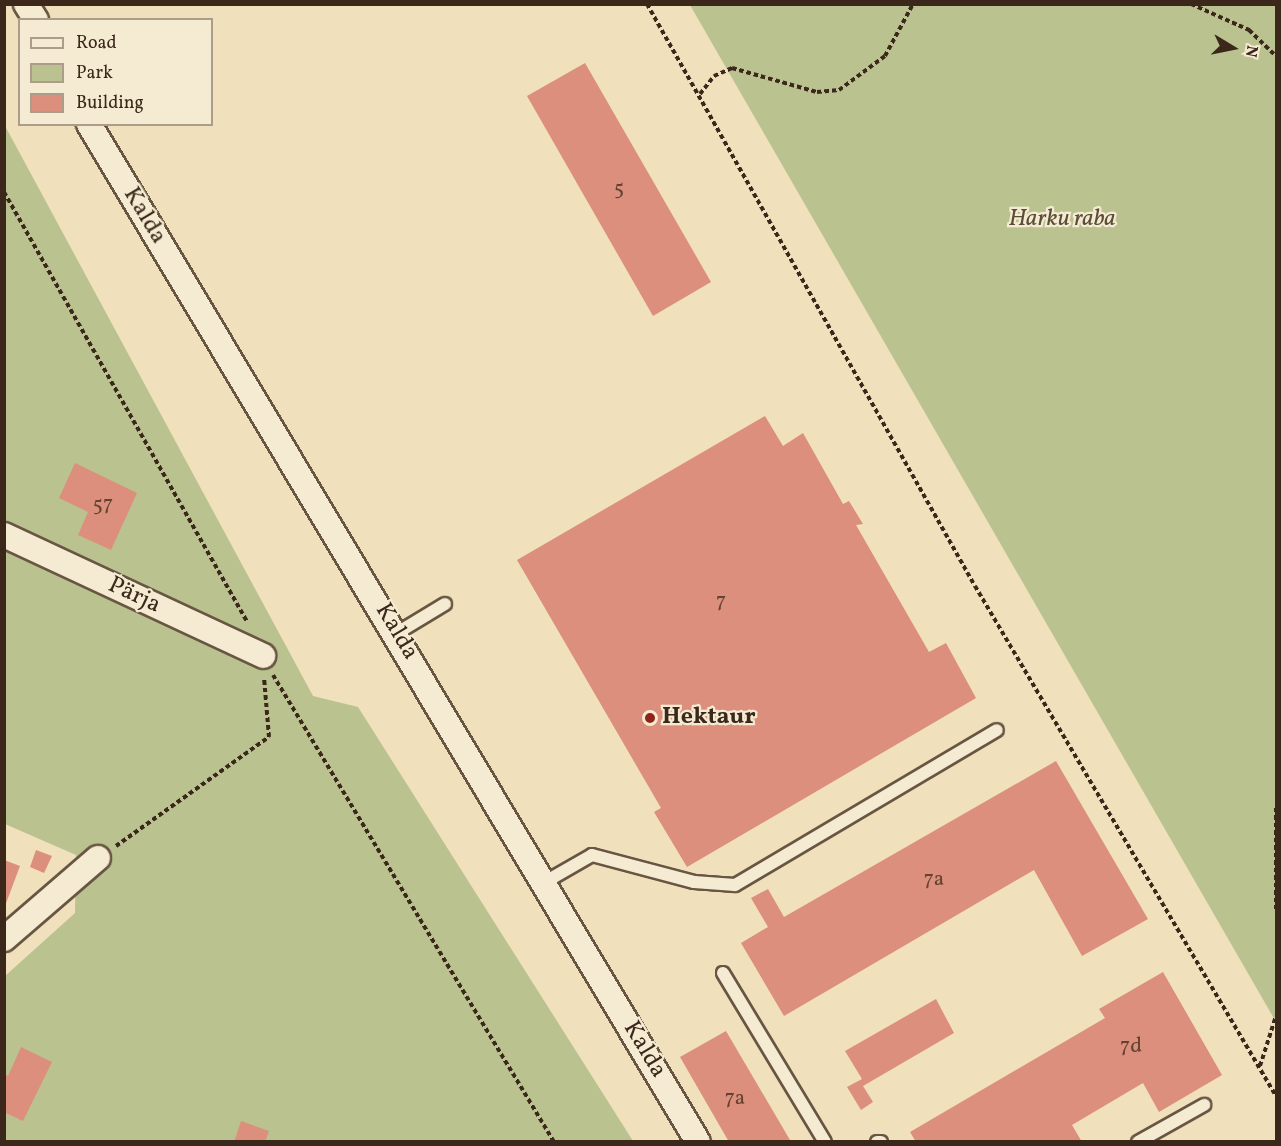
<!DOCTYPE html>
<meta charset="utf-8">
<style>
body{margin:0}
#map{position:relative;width:1281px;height:1146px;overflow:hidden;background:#f0e0bb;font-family:Vollkorn,serif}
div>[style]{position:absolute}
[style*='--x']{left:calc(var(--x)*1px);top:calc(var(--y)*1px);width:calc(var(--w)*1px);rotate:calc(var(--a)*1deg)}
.green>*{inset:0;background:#bac290}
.building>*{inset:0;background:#dc8f7c}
.path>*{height:4px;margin-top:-2px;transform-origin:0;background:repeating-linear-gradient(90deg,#3b281a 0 4.5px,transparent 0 7.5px)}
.roads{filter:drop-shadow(2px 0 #685642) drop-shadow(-2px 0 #685642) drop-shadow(0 2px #685642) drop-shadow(0 -2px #685642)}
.lane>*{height:12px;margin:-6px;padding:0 6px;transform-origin:6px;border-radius:6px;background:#f5ebd3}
.street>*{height:24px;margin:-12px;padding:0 12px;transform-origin:12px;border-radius:12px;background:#f5ebd3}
.dots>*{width:16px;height:16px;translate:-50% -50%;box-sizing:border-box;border:3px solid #f5ebd3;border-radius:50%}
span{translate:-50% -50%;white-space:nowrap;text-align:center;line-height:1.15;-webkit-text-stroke:4.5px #f5ebd3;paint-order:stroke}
.number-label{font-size:21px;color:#634232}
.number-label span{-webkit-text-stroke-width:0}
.street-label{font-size:24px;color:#3b281a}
.park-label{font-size:24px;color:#5b4e38;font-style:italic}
.poi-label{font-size:24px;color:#3b281a;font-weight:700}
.left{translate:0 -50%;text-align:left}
.frame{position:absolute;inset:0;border:6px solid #3b281a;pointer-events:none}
.legend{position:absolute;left:18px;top:18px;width:195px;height:108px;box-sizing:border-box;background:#f5ebd3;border:2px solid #ab9d89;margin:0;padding:8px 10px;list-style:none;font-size:18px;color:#3b281a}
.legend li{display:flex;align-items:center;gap:12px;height:30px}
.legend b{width:30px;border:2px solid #ab9d89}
.north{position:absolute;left:1203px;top:18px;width:60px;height:60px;-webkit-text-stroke:4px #f5ebd3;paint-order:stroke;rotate:100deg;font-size:16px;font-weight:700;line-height:24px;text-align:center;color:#3b281a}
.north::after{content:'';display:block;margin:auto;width:21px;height:27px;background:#3b281a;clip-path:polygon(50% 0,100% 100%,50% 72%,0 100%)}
</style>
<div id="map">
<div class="green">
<i style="clip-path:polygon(690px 5px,1276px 5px,1276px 1022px)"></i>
<i style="clip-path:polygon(4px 124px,313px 696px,358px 707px,633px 1141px,5px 1141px,5px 976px,75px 913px,76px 855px,5px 824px)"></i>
</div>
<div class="building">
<i style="clip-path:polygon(585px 63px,711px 282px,653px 316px,527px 96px)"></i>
<i style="clip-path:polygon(765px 416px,783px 446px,803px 433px,843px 504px,849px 501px,863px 524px,856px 525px,929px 652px,946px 643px,976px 698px,687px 867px,654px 812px,661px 808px,517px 560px)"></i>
<i style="clip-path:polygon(75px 463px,137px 493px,111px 550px,78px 535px,88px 512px,59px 498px)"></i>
<i style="clip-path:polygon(1056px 761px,1148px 919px,1082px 956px,1034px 870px,784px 1016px,741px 943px,768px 927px,751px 898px,768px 889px,784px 917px)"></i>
<i style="clip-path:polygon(36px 850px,52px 856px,44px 873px,30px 867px)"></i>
<i style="clip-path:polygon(4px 860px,20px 866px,5px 906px,4px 906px)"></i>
<i style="clip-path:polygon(1163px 972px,1222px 1075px,1159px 1112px,1143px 1083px,1072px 1125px,1082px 1142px,916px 1142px,910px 1132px,1105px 1018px,1099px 1009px)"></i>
<i style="clip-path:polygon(936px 999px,954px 1033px,863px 1086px,873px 1102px,861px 1110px,847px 1087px,862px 1079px,845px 1051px)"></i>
<i style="clip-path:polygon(726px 1031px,790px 1140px,788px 1142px,729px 1142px,680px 1057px)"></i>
<i style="clip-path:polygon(21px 1047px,52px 1062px,23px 1121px,4px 1112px,4px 1073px,8px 1076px)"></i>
<i style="clip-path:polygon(241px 1121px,269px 1131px,265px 1142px,234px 1142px)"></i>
</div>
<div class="path">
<i style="--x:647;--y:4;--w:668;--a:60.6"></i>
<i style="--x:975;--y:586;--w:592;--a:59.45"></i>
<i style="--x:1191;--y:4;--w:64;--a:24.1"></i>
<i style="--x:1249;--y:30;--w:37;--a:44"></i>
<i style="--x:700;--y:94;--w:23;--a:-52"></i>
<i style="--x:714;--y:76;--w:20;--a:-24"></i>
<i style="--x:732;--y:68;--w:88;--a:15.8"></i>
<i style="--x:817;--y:92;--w:22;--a:-5"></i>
<i style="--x:839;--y:90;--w:57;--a:-36.5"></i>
<i style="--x:885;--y:56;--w:59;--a:-61.7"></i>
<i style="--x:4;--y:192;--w:494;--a:60.5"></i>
<i style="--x:273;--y:675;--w:545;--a:58.96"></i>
<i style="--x:1276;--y:808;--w:101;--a:90"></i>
<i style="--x:116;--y:846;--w:188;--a:-35.5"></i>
<i style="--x:269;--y:737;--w:60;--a:-94.8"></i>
<i style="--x:1260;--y:1066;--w:52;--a:-72.3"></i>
</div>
<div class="roads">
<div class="lane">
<i style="--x:397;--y:633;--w:56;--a:-31.1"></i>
<i style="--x:545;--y:882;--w:54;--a:-29.9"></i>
<i style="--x:592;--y:855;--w:106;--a:14.8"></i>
<i style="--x:694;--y:882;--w:41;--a:4.2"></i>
<i style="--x:735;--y:885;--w:304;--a:-30.6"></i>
<i style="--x:723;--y:973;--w:197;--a:58.9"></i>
<i style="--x:877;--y:1142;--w:4;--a:0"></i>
<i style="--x:1138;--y:1142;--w:76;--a:-29.3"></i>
</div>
<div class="street">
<i style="--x:26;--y:4;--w:19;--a:58"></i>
<i style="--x:89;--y:124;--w:1186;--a:59.11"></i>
<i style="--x:4;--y:535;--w:286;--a:25"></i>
<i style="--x:4;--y:939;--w:124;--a:-40.8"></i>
</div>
</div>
<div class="dots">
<i style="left:650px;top:718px;background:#8f2418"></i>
</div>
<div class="number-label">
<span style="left:619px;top:189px">5</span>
<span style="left:103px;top:505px">57</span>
<span style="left:721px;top:602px">7</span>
<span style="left:934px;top:880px">7a</span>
<span style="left:1131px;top:1047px">7d</span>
<span style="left:735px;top:1099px">7a</span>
</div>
<div class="street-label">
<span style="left:144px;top:216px;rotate:59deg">Kalda</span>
<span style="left:134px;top:596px;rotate:25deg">Pärja</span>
<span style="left:396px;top:632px;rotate:59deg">Kalda</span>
<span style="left:644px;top:1050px;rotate:59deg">Kalda</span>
</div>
<div class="park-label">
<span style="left:1062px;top:220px">Harku raba</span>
</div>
<div class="poi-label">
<span class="left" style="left:662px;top:718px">Hektaur</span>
</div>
<div class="frame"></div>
<ul class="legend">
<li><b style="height:8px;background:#f5ebd3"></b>Road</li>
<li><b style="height:16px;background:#bac290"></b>Park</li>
<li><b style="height:16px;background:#dc8f7c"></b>Building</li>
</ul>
<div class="north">N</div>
</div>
